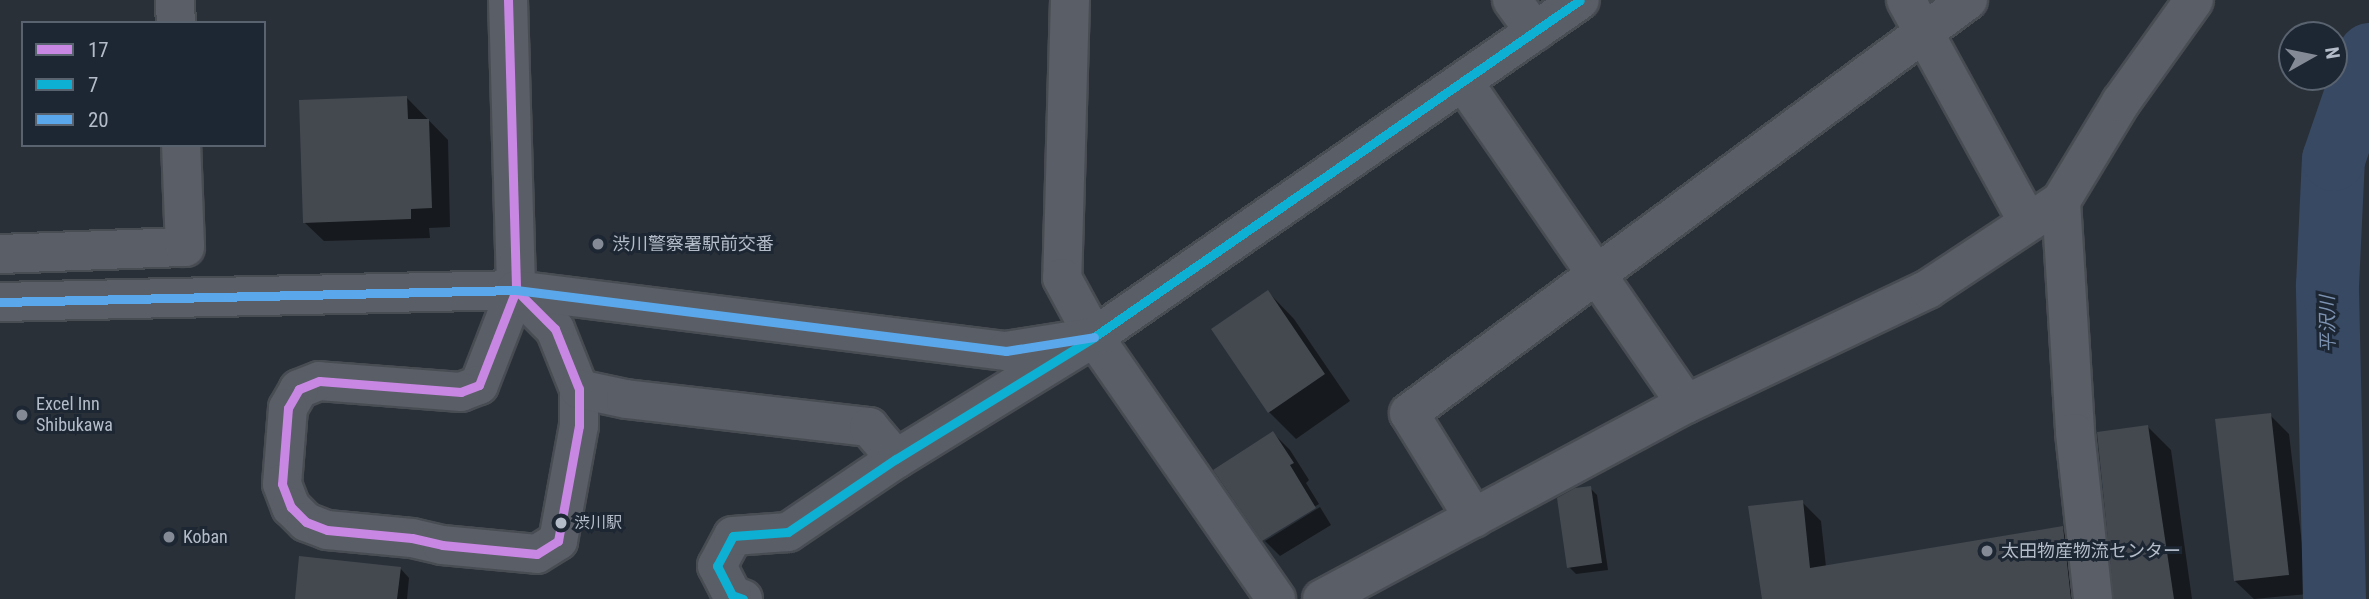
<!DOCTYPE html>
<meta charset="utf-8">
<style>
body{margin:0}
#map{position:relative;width:2369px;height:599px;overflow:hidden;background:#2a3038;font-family:"Roboto Condensed","Noto Sans JP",sans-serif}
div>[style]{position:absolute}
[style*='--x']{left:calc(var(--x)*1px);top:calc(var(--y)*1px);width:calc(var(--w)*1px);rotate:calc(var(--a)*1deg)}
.shadow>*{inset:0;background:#0007}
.river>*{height:63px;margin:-31.5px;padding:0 31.5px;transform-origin:31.5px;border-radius:31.5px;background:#384963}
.building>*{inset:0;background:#444950}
.roads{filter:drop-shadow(2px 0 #484c53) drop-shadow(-2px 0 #484c53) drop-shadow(0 2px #484c53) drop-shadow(0 -2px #484c53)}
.minor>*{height:38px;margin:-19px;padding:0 19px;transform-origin:19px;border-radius:19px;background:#5a5e66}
.bus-1>*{height:9px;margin:-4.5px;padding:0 4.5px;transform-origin:4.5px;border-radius:4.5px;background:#c787e3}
.bus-2>*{height:9px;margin:-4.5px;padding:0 4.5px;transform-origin:4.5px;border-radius:4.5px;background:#0dafd3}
.bus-3>*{height:9px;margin:-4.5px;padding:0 4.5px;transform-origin:4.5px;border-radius:4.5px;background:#5aa8eb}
.dots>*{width:19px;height:19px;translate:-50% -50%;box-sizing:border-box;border:4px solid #1d2633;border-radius:50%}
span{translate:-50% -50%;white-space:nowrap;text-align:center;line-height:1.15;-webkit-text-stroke:6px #1d2633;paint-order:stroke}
.bus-label{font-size:16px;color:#b4bcc9}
.left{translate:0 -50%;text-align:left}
.poi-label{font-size:18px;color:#b4bcc9}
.water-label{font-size:19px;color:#7c92b1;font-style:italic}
.legend{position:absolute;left:21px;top:21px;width:245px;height:126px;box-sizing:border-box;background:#1d2633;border:2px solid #59626f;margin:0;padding:9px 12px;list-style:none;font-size:21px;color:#b4bcc9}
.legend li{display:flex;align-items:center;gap:14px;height:35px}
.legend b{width:35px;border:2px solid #59626f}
.north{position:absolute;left:2278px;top:21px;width:70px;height:70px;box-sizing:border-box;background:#1d2633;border:2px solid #59626f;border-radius:50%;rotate:81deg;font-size:19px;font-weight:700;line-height:28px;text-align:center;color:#b4bcc9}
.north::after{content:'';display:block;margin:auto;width:24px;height:32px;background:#848b96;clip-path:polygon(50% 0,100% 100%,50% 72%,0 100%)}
</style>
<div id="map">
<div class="shadow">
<i style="clip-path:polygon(407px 98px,448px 140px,450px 227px,429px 228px,430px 238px,324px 241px,304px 222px)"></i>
<i style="clip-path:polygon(1268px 292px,1294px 319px,1350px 401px,1296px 439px,1269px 412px,1214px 329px)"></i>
<i style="clip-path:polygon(2270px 415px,2289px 434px,2308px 594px,2254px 599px,2235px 581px)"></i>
<i style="clip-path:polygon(2148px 427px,2171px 450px,2192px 599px,2116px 599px)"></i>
<i style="clip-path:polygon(1273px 433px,1290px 450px,1309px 480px,1306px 483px,1319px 504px,1264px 537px,1264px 540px,1216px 471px)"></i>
<i style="clip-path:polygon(1590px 488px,1597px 495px,1608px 570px,1576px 574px,1569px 567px)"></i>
<i style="clip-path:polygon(1802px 502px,1821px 521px,1826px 567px,2062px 528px,2081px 547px,2087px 599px,1765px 599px)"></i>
<i style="clip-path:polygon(1320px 507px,1331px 525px,1280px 556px,1265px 541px)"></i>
<i style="clip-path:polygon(400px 568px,409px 578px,407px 599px,297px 599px)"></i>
</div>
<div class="river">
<i style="--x:2334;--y:599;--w:314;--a:-91.3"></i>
<i style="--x:2327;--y:285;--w:126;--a:-87.3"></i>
<i style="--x:2333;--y:159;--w:111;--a:-71.1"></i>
</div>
<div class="building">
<i style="clip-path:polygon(407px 96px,408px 119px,429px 119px,432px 208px,411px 209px,411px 219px,303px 223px,299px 100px)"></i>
<i style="clip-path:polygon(1268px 290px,1325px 374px,1268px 413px,1211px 329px)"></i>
<i style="clip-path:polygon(2271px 413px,2289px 575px,2234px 581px,2215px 419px)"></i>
<i style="clip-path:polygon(2148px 425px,2174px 599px,2114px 599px,2097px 432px)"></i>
<i style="clip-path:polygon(1273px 431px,1294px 463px,1290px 465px,1316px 508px,1262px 541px,1213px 470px)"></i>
<i style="clip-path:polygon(1591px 486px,1602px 563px,1567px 568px,1557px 498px,1575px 488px)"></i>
<i style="clip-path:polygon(1803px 500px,1810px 568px,2063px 526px,2071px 599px,1762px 599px,1748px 506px)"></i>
<i style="clip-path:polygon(299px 556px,401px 567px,397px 599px,295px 599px)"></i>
</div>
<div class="roads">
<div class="minor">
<i style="--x:175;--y:0;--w:23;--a:88"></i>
<i style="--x:508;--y:0;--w:290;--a:88.4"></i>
<i style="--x:516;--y:290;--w:102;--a:111.3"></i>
<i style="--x:479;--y:385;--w:19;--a:159"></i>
<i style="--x:461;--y:392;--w:142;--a:-175.6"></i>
<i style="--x:319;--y:381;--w:22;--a:158"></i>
<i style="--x:299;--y:389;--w:22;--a:120"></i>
<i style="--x:288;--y:408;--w:76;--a:94.5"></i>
<i style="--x:282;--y:484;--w:25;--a:69"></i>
<i style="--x:291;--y:507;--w:21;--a:45"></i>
<i style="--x:306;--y:522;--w:22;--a:21"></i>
<i style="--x:327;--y:530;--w:85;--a:5.4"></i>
<i style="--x:412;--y:538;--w:31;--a:13"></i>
<i style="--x:442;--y:545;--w:95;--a:5.4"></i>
<i style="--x:537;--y:554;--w:25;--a:-32"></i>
<i style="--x:558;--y:541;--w:117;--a:-79.7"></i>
<i style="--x:579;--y:426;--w:37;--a:-90"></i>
<i style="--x:579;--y:389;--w:65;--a:-111.8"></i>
<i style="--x:555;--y:329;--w:55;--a:-135"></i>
<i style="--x:1070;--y:0;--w:278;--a:91.6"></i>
<i style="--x:1062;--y:278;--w:67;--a:61.5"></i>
<i style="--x:1094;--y:337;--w:319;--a:55.2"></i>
<i style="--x:1512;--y:0;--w:39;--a:54"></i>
<i style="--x:1906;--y:0;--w:253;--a:61.2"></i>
<i style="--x:1464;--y:83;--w:390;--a:55.3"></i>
<i style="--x:2061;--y:201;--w:232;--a:86.5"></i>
<i style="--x:2075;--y:433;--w:167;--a:83.8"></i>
<i style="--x:0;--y:254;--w:185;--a:-2.2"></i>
<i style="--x:185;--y:247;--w:102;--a:-92.2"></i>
<i style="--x:0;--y:302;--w:516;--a:-1.33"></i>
<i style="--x:516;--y:290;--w:494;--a:7.1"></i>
<i style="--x:1006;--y:351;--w:89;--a:-9"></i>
<i style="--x:579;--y:389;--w:48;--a:12"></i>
<i style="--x:626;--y:399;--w:245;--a:6.6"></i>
<i style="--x:869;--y:427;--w:42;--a:49.8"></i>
<i style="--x:1474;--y:518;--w:123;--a:-121.8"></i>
<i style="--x:1409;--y:413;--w:695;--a:-36.46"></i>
<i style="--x:743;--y:599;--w:12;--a:-160"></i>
<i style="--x:732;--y:595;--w:33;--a:-117"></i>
<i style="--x:717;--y:566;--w:34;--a:-62"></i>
<i style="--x:733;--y:536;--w:55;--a:-4.2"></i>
<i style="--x:788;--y:532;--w:130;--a:-34.1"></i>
<i style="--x:896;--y:459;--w:233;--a:-31.6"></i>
<i style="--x:1094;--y:337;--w:591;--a:-34.74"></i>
<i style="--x:1322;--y:599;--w:413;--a:-28.2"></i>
<i style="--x:1686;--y:404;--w:268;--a:-25.4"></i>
<i style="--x:1928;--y:289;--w:159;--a:-33.5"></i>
<i style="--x:2061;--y:201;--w:116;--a:-58.8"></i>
<i style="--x:2121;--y:102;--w:125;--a:-54.4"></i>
</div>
</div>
<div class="bus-1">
<i style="--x:508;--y:0;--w:290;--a:88.4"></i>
<i style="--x:516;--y:290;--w:102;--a:111.3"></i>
<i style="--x:479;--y:385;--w:19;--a:159"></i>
<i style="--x:461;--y:392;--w:142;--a:-175.6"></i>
<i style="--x:319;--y:381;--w:22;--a:158"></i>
<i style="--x:299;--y:389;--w:22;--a:120"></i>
<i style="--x:288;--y:408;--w:76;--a:94.5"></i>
<i style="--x:282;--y:484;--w:25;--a:69"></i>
<i style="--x:291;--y:507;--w:21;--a:45"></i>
<i style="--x:306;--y:522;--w:22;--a:21"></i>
<i style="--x:327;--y:530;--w:85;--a:5.4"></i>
<i style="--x:412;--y:538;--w:31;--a:13"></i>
<i style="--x:442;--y:545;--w:95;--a:5.4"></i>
<i style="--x:537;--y:554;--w:25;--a:-32"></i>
<i style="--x:558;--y:541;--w:117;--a:-79.7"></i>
<i style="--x:579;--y:426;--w:37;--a:-90"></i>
<i style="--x:579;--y:389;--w:65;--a:-111.8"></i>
<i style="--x:555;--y:329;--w:55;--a:-135"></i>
</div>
<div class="bus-2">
<i style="--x:743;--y:599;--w:12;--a:-160"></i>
<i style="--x:732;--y:595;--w:33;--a:-117"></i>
<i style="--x:717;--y:566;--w:34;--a:-62"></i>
<i style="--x:733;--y:536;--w:55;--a:-4.2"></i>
<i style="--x:788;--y:532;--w:130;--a:-34.1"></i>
<i style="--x:896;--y:459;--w:233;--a:-31.6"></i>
<i style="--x:1094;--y:337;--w:591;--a:-34.74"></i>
</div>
<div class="bus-3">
<i style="--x:0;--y:302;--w:516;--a:-1.33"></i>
<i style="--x:516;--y:290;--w:494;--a:7.1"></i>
<i style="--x:1006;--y:351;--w:89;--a:-9"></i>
</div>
<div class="dots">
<i style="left:598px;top:244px;background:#848b96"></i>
<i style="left:22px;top:415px;background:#848b96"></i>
<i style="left:561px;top:523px;background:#b4bcc9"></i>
<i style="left:169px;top:537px;background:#848b96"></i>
<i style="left:1987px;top:551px;background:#848b96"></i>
</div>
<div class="bus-label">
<span class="left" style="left:574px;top:523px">渋川駅</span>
</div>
<div class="poi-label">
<span class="left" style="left:612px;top:244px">渋川警察署駅前交番</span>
<span class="left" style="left:36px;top:415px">Excel Inn<br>Shibukawa</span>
<span class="left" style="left:183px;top:537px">Koban</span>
<span class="left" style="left:2001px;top:551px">太田物産物流センター</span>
</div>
<div class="water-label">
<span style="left:2328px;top:324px;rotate:-91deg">平沢川</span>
</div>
<ul class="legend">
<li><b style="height:9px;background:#c787e3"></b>17</li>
<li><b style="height:9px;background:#0dafd3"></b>7</li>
<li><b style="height:9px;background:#5aa8eb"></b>20</li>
</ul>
<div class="north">N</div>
</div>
